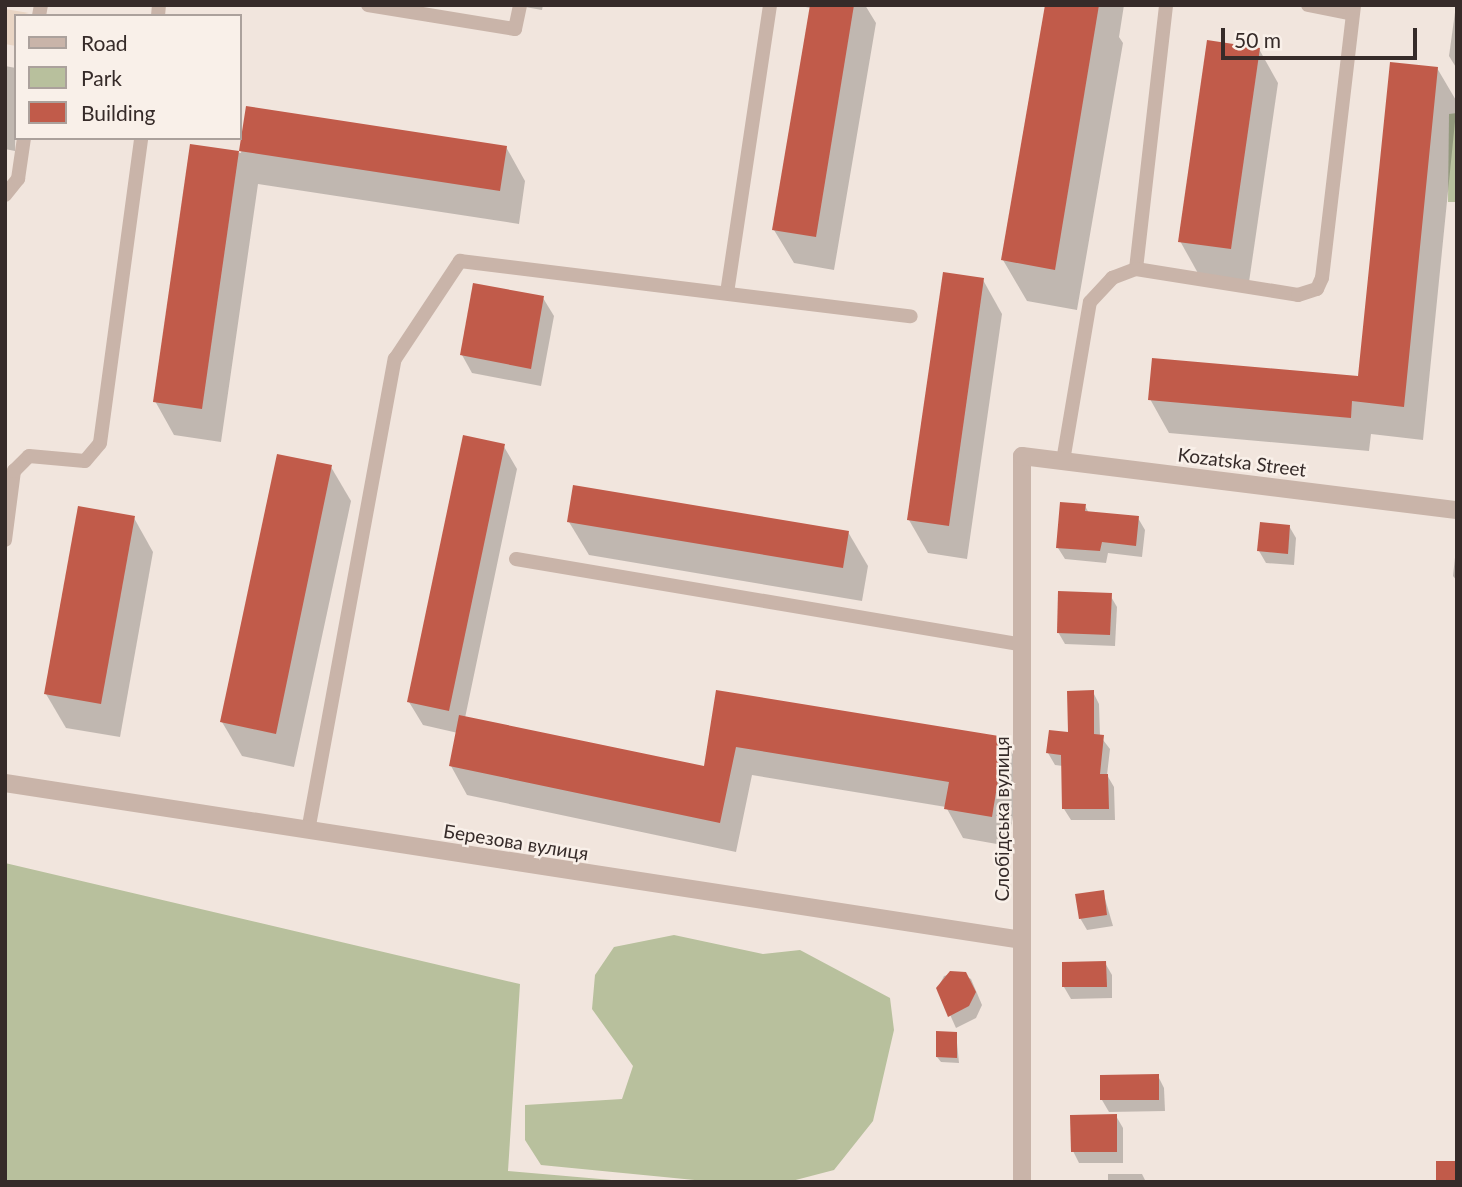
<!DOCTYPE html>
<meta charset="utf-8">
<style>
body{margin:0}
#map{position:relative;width:1462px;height:1187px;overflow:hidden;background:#f1e5dd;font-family:Lato,sans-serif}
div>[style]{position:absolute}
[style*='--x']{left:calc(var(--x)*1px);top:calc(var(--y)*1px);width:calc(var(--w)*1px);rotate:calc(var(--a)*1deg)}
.green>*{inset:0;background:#b8c09d}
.plaza>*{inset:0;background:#e9d5c4}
.shadow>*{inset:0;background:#0003}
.building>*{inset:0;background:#c15b4a}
.lane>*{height:14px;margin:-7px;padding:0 7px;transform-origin:7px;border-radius:7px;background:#c9b4a9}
.street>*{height:18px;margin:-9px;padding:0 9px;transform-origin:9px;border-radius:9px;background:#c9b4a9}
span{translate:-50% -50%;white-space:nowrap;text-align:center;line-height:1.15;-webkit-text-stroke:5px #f9f0e9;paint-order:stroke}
.street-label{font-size:19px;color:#362b29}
.frame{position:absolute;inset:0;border:7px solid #362b29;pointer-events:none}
.legend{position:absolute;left:14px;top:14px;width:228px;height:126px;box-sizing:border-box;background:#f9f0e9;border:2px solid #aba19c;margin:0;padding:9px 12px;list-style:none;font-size:21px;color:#362b29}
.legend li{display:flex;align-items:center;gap:14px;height:35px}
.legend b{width:35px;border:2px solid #aba19c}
.scale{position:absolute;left:1221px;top:28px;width:196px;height:32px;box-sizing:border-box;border:4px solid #362b29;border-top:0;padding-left:9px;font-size:21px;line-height:24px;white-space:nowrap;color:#362b29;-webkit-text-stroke:5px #f9f0e9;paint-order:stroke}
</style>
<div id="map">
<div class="green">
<i style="clip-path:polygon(1457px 113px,1457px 202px,1448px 202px,1449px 114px)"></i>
<i style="clip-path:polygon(5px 863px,520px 984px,508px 1171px,635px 1182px,5px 1182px)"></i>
<i style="clip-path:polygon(674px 935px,763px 954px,800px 950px,890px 998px,894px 1030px,873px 1121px,834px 1170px,788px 1182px,715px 1182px,541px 1165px,525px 1140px,525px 1105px,622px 1099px,633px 1066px,592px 1009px,595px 975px,614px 947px)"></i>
</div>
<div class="plaza">
<i style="clip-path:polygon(5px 9px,29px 13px,16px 16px,16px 46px,5px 44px)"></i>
</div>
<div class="shadow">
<i style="clip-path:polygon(514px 5px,543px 5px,542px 10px)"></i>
<i style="clip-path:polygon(795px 5px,865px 5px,876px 23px,834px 270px,794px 263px,774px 230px,811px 8px)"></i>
<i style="clip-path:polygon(1046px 5px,1124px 5px,1119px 37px,1123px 43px,1077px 310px,1027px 301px,1003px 260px)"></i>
<i style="clip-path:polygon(1456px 5px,1457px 5px,1457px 69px,1449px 56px)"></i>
<i style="clip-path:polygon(1259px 49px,1278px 83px,1249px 282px,1199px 275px,1180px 241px)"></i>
<i style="clip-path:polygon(5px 66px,16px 68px,15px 151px,5px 149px)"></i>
<i style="clip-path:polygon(1437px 68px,1457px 102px,1423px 440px,1371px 434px,1369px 451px,1169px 433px,1150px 399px,1359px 378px)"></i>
<i style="clip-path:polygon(247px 108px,506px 147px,525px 181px,519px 224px,258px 184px,221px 442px,174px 435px,155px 401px,191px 146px,241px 153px)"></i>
<i style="clip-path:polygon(983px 280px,1002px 314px,967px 559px,928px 553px,909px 520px)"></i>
<i style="clip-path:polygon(543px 298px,554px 316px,541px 386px,472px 373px,462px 355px)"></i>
<i style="clip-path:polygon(503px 445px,517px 469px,465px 718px,705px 768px,717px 692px,1004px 739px,1021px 768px,1008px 846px,963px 838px,946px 807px,752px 775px,736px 852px,467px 795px,451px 766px,458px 733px,423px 725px,409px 702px)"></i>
<i style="clip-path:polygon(331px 467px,351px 501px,294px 767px,242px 756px,222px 722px)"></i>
<i style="clip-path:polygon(1085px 506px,1089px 513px,1138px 518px,1145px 530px,1142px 557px,1108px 553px,1106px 563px,1065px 559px,1058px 548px)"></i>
<i style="clip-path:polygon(134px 518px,153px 552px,120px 737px,66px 728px,46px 694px)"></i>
<i style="clip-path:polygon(569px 522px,848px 532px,868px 566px,862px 601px,589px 555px)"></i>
<i style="clip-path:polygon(1289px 526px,1296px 538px,1294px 565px,1266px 563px,1259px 551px)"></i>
<i style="clip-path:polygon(1456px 548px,1457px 548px,1457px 581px,1453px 576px)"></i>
<i style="clip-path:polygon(1110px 595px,1117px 607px,1115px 646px,1065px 644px,1058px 632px)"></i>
<i style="clip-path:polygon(1093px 692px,1099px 704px,1100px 736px,1110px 749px,1107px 775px,1114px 787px,1115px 820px,1071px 820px,1064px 809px,1063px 766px,1055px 765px,1048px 753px,1070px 733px)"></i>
<i style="clip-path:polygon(1103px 892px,1113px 926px,1087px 930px,1080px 918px)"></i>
<i style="clip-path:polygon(1105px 963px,1112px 975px,1112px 998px,1071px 999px,1064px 987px)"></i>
<i style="clip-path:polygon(958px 972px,971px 979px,982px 1005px,976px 1018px,956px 1028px,938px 988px,944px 976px)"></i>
<i style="clip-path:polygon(956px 1033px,959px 1063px,941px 1062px,937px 1057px)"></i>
<i style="clip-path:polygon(1158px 1076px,1164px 1088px,1165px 1111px,1109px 1112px,1102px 1100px)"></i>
<i style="clip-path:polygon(1116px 1116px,1123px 1128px,1123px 1163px,1079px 1163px,1073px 1151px)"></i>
<i style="clip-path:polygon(1108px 1174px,1142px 1174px,1146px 1182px,1108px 1182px)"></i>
</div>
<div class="building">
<i style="clip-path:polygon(810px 5px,854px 5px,816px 237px,772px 230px)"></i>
<i style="clip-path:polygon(1045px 5px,1099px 5px,1055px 270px,1001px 260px)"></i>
<i style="clip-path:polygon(1207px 40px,1260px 48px,1231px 249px,1178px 242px)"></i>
<i style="clip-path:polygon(1390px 62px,1438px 67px,1404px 407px,1352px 401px,1351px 418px,1148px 400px,1152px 358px,1358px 376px)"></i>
<i style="clip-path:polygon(246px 106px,507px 146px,500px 191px,239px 151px)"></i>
<i style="clip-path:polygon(190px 144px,239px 151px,202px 409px,153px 402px)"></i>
<i style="clip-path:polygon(943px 272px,984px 278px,949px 526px,907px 520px)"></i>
<i style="clip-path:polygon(473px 283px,544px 296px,531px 369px,460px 355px)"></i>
<i style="clip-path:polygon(463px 435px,505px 444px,449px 711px,407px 702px)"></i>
<i style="clip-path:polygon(277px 454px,332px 465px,276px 734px,220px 722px)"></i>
<i style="clip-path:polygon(573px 485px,849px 531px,843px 568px,567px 522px)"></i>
<i style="clip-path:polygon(1060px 502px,1086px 504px,1085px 511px,1139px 516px,1136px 546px,1102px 542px,1100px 551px,1056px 548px)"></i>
<i style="clip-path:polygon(78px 506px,135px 516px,101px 704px,44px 694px)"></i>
<i style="clip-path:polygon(1260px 522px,1290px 525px,1288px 554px,1257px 551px)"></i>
<i style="clip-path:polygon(1058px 591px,1112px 593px,1110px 635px,1057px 633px)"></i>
<i style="clip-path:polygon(716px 690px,1005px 737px,992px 817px,944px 809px,949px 782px,736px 747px,720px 823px,449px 766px,459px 715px,704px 766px)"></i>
<i style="clip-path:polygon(1094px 690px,1094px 734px,1104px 735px,1100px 774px,1108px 774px,1109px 809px,1062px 809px,1061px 755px,1046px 753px,1049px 730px,1068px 732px,1067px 691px)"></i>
<i style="clip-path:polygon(1104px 890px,1107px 915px,1079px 919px,1075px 894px)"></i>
<i style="clip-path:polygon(1106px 961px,1107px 987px,1062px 987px,1062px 962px)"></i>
<i style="clip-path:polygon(950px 971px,966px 972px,976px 992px,969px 1006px,948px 1017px,936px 988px)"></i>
<i style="clip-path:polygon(936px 1031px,957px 1032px,957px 1058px,936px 1057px)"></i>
<i style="clip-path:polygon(1159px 1074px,1159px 1100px,1100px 1100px,1100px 1075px)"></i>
<i style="clip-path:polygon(1117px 1114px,1117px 1152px,1071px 1152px,1070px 1115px)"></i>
<i style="clip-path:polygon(1436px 1161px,1457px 1161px,1457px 1182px,1436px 1182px)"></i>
</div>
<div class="lane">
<i style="--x:368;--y:5;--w:149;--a:9.3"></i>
<i style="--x:515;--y:29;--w:25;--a:-78"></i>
<i style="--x:1308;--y:5;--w:42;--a:11"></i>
<i style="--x:39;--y:16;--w:11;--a:-80"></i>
<i style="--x:158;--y:16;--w:11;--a:-85"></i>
<i style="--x:5;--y:195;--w:21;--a:-51"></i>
<i style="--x:18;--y:179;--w:41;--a:-81.7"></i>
<i style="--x:1136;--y:269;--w:266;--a:-83.5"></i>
<i style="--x:727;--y:293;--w:291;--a:-81.5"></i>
<i style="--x:1063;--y:461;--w:161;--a:-80.4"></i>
<i style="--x:1090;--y:302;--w:33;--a:-47"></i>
<i style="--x:1112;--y:278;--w:26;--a:-21"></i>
<i style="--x:1136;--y:269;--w:164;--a:9.1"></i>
<i style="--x:1298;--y:295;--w:20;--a:-18"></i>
<i style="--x:1317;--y:289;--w:12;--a:-66"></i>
<i style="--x:1322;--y:278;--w:275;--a:-83.3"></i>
<i style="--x:5;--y:540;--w:70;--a:-82.6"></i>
<i style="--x:14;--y:471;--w:21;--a:-45"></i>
<i style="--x:29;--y:456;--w:56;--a:5.1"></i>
<i style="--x:85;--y:461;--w:23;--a:-50"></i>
<i style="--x:100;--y:443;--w:308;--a:-82.3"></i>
<i style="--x:516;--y:559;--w:515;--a:9.61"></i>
<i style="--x:308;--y:831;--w:480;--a:-79.6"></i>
<i style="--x:395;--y:359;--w:118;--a:-56.4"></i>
<i style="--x:460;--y:261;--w:454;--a:7"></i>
</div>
<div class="street">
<i style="--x:5;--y:783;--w:1029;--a:8.78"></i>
<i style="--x:1022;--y:1182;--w:726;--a:-90"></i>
<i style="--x:1022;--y:456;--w:438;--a:7.1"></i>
</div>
<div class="street-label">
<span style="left:1242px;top:462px;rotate:7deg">Kozatska Street</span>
<span style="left:1002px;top:819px;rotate:-90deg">Слобідська вулиця</span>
<span style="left:516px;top:842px;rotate:9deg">Березова вулиця</span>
</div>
<div class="frame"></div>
<ul class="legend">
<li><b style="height:9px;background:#c9b4a9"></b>Road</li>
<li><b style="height:19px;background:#b8c09d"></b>Park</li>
<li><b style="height:19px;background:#c15b4a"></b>Building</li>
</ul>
<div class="scale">50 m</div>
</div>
